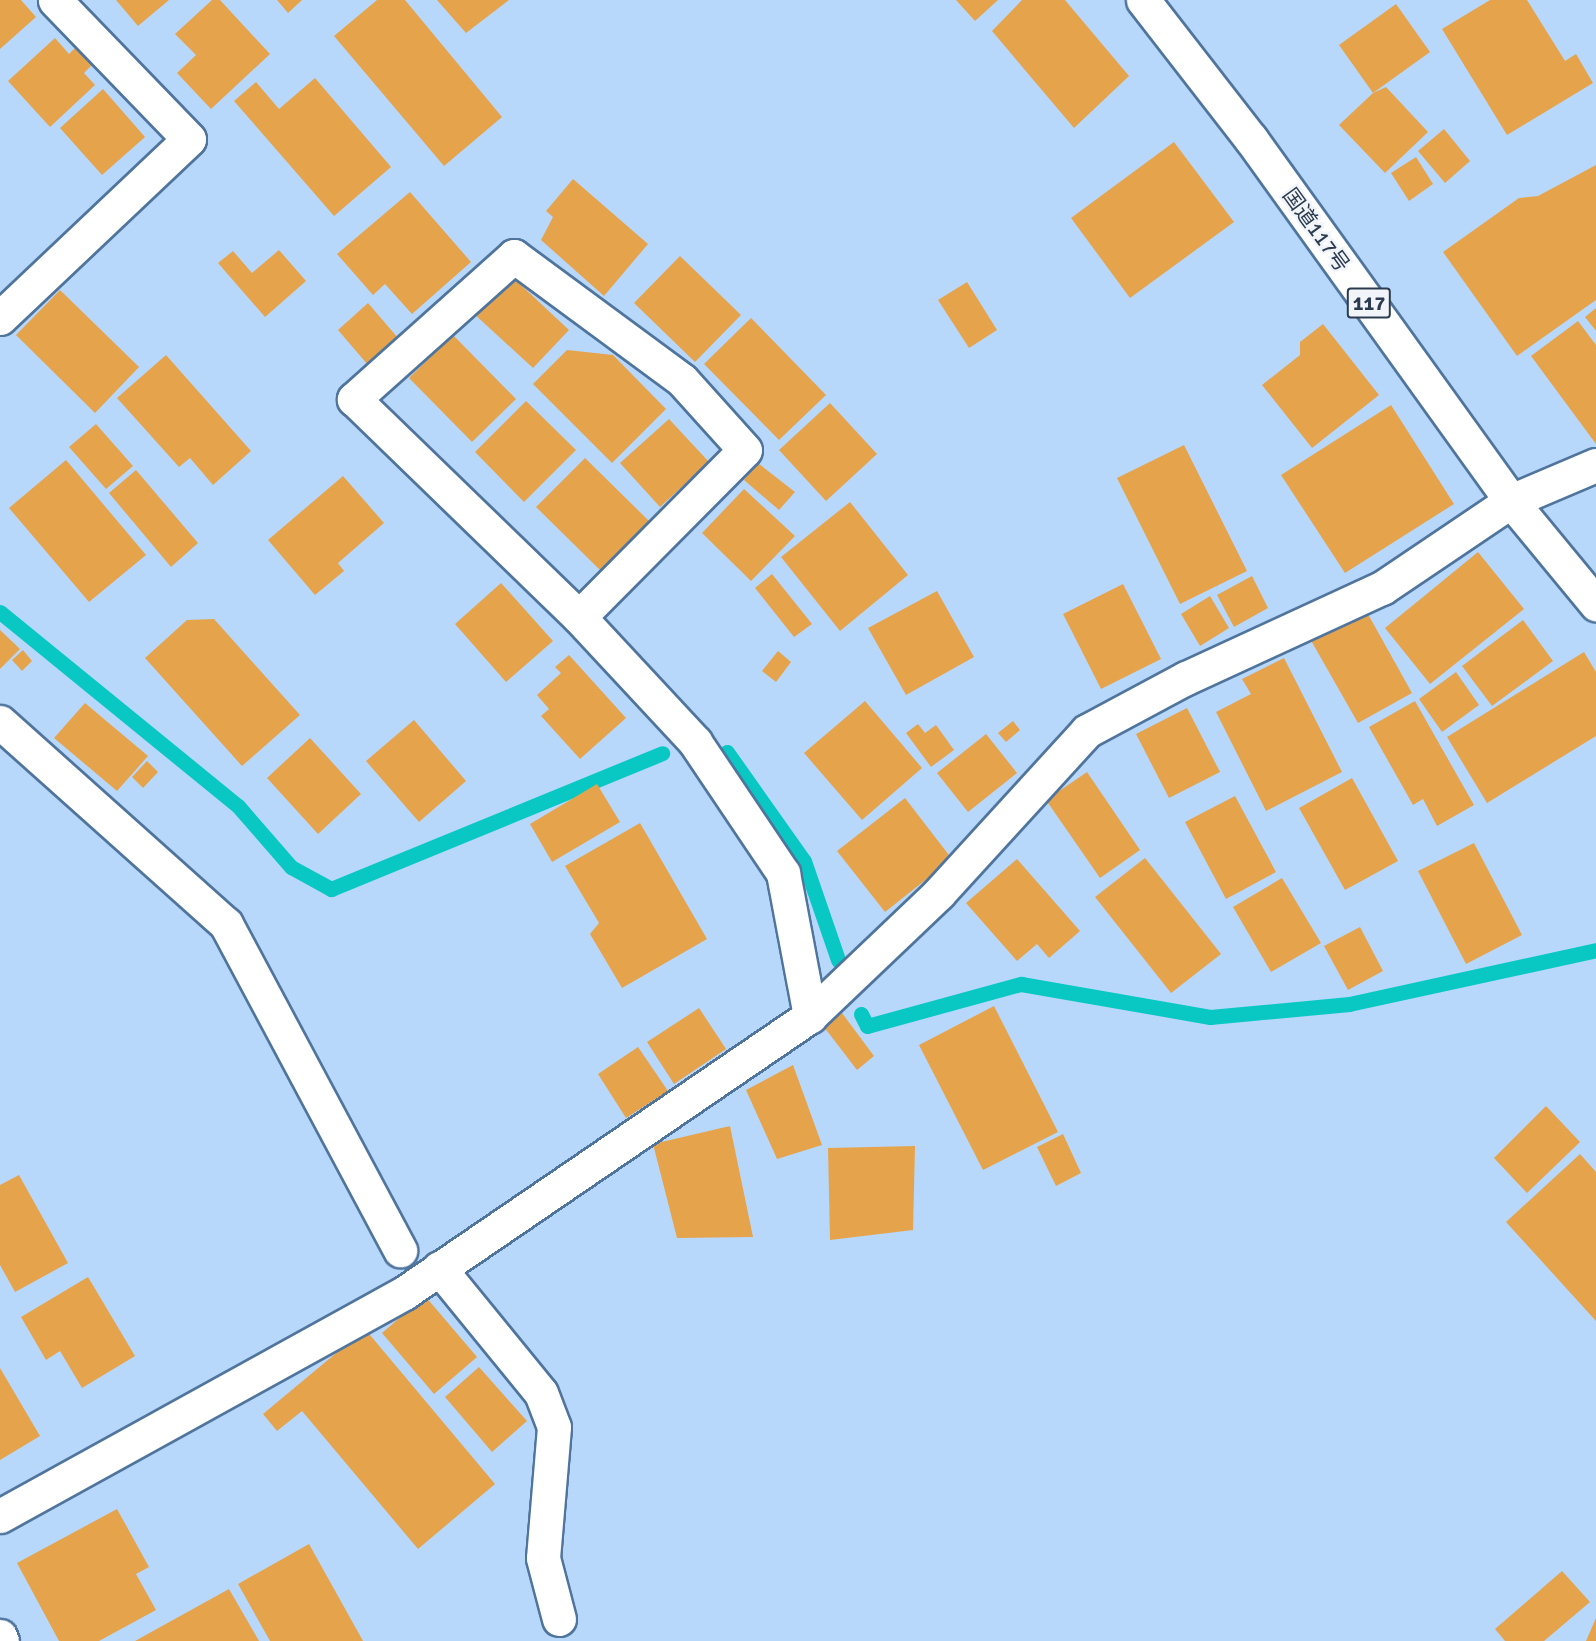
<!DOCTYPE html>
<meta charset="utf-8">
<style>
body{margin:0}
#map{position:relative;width:1596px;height:1641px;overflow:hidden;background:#b8d8fb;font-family:Signika,"Noto Sans JP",sans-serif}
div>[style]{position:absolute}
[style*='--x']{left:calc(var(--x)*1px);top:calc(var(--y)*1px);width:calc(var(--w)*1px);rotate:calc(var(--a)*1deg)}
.stream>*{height:15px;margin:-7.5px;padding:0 7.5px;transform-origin:7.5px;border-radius:7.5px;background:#09c8c3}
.building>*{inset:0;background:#e5a34c}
.roads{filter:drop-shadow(2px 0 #50759d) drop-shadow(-2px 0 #50759d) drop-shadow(0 2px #50759d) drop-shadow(0 -2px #50759d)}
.minor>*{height:33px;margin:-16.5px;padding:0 16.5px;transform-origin:16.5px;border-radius:16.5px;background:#fff}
.highway>*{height:33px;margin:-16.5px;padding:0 16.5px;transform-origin:16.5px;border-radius:16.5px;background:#fff}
span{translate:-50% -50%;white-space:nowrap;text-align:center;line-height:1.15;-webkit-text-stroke:5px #f1f5fa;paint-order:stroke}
.shield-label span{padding:2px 4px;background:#f1f5fa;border:2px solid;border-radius:4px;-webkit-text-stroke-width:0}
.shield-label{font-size:20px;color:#2c3c4e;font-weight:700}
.street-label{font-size:21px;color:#2c3c4e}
</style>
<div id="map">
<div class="stream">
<i style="--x:0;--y:612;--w:307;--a:39.2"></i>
<i style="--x:238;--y:806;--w:81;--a:49"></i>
<i style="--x:291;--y:867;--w:46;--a:28.8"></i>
<i style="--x:331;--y:889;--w:358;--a:-22.3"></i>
<i style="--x:727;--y:752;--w:133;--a:54.8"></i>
<i style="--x:804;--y:861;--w:105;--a:71"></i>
<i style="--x:861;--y:1014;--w:13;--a:63"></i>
<i style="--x:867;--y:1026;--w:160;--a:-15.3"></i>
<i style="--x:1021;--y:984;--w:192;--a:9.9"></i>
<i style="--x:1210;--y:1017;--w:140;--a:-5.3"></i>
<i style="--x:1349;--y:1004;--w:253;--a:-12.3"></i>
</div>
<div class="building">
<i style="clip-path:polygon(0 0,21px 0,36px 17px,0 49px)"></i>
<i style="clip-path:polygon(116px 0,169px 0,138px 26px)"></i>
<i style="clip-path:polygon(212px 0,220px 0,270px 54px,211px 109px,177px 73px,196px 55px,175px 34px)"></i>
<i style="clip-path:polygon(277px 0,302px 0,288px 13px)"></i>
<i style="clip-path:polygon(377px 0,405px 0,502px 117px,444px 166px,334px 36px)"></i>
<i style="clip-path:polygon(437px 0,509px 0,466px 33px)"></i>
<i style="clip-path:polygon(956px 0,998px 0,975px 21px)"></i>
<i style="clip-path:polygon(1022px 0,1065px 0,1129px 76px,1074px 128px,992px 31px)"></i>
<i style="clip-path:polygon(1490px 0,1527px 0,1565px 61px,1576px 54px,1593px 83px,1507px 135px,1442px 29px)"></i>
<i style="clip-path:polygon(1396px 4px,1430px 52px,1373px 93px,1339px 45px)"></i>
<i style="clip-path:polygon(55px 38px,69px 54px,76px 47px,92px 65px,84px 73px,95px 85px,50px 127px,8px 81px)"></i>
<i style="clip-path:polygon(315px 78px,391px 167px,334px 216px,234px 101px,256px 82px,279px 109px)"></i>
<i style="clip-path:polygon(1386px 87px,1428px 132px,1385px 173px,1339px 125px,1373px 93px)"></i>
<i style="clip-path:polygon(103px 89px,145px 137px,102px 175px,60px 128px)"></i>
<i style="clip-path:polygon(1444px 129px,1470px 161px,1445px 183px,1418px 151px)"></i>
<i style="clip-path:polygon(1174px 142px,1234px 222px,1130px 298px,1071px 218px)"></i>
<i style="clip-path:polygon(1416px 157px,1433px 184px,1409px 201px,1391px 173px)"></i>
<i style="clip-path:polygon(1596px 165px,1596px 300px,1517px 356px,1443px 252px,1519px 198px,1538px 196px)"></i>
<i style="clip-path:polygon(573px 179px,648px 244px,604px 296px,541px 240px,553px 217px,546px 211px)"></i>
<i style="clip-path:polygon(410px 192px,471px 262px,412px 314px,385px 284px,373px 295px,337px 254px)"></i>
<i style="clip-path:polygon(279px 250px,306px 281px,265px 317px,218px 263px,233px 251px,252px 273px)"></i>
<i style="clip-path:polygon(680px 256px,741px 315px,695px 362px,634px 303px)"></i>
<i style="clip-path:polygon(508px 273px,569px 330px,533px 368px,472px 312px)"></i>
<i style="clip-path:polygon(967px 282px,997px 330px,969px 348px,938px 300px)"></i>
<i style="clip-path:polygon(60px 290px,139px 367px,95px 413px,16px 335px)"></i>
<i style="clip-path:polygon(368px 303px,398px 338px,368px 365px,338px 330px)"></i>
<i style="clip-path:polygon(1596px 308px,1596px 331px,1585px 317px)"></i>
<i style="clip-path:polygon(751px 318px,826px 395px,779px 440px,704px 364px)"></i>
<i style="clip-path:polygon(1578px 321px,1596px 345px,1596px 444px,1531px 356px)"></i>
<i style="clip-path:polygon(1323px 324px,1379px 395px,1312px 448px,1262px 385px,1300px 355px,1300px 342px)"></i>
<i style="clip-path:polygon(453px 335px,516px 399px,472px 442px,409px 378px)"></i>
<i style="clip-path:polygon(567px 350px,613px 355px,666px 409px,612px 463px,533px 384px)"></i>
<i style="clip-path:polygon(166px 355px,251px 451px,213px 485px,190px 458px,179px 467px,117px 398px)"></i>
<i style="clip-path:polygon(526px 401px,576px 450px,524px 502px,475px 452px)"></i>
<i style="clip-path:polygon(830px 403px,877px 454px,826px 501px,779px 450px)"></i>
<i style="clip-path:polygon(1391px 405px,1454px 504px,1345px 573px,1281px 475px)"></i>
<i style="clip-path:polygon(669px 419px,709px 462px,660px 507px,620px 463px)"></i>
<i style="clip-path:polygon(96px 424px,133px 466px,106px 489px,69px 447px)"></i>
<i style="clip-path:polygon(1184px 445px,1247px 571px,1180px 604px,1117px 478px)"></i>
<i style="clip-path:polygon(585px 458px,650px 522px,601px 571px,536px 507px)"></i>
<i style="clip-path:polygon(66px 460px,146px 555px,89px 602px,9px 508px)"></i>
<i style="clip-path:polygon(758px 463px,795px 492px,779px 510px,744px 480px)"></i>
<i style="clip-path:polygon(136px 470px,198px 543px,171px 567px,109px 493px)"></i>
<i style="clip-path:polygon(343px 476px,384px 523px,338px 563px,344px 571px,315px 595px,268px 540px)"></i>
<i style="clip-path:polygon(744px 489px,795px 536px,751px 581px,702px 533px)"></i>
<i style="clip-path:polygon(850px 502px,908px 575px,840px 631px,781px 557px)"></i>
<i style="clip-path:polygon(1478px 552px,1524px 609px,1430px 684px,1385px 628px)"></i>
<i style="clip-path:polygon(772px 574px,812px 624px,794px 637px,755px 588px)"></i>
<i style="clip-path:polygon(1252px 576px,1268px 608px,1234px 627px,1217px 595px)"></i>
<i style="clip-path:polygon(501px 583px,553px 641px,506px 682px,455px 624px)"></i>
<i style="clip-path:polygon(1123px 584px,1161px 659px,1101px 689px,1063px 614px)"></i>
<i style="clip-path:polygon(937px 591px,974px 657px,906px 695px,868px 628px)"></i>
<i style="clip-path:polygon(1210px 596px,1229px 628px,1200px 646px,1181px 614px)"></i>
<i style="clip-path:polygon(1364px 607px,1412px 693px,1358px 723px,1309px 637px)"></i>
<i style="clip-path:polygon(214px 619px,300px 715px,242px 766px,145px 658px,187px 620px)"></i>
<i style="clip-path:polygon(1523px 620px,1553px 661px,1492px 706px,1462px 666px)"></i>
<i style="clip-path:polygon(0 630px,20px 649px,0 669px)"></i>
<i style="clip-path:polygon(23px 650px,32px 661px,22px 671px,12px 660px)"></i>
<i style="clip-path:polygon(778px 651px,791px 662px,776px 682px,762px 671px)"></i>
<i style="clip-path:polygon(1584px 652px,1596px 672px,1596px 736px,1487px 803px,1447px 737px)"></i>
<i style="clip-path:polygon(569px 655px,626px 718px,580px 759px,541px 716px,549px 709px,537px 695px,561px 673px,555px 667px)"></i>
<i style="clip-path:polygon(1284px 658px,1342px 772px,1266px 811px,1216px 712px,1251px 694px,1242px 679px)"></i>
<i style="clip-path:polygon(1456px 672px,1479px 705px,1442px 732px,1419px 699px)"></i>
<i style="clip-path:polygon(865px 701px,922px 768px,862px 820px,804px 753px)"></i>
<i style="clip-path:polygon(1415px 701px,1474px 805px,1437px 826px,1423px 799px,1413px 805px,1369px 727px)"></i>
<i style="clip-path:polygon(85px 703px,148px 756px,117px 791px,54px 738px)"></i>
<i style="clip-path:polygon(1187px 708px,1220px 772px,1169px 798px,1136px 734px)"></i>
<i style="clip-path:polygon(414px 720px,466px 781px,419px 822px,366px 761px)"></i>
<i style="clip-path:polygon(1013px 721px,1020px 730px,1006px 742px,998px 733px)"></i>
<i style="clip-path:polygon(918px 724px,925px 733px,936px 725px,954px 750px,931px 767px,906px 733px)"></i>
<i style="clip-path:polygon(986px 734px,1017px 773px,968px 812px,937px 773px)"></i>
<i style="clip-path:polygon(310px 738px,361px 794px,318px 834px,267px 778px)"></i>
<i style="clip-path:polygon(147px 761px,158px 772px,143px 788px,132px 777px)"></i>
<i style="clip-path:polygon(1087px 772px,1140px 850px,1100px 878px,1046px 800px)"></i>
<i style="clip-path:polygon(1352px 778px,1398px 861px,1345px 890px,1299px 808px)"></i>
<i style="clip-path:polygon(597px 784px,620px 822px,552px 862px,530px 824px)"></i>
<i style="clip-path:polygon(1235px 796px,1276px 872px,1226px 899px,1185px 822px)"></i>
<i style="clip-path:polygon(905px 798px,952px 859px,885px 912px,837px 851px)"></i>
<i style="clip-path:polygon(640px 823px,707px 939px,622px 988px,590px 934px,599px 923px,565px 866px)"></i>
<i style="clip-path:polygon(1474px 843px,1522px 935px,1466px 964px,1418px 871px)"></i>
<i style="clip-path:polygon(1145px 858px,1221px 954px,1171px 993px,1095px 897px)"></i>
<i style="clip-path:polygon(1017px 859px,1080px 931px,1049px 958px,1037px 944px,1017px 961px,966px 903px)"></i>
<i style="clip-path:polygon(1282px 878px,1321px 943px,1271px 972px,1233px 907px)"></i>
<i style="clip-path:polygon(1360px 927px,1383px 971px,1348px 990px,1324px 946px)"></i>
<i style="clip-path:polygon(994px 1006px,1058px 1132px,983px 1170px,919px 1045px)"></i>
<i style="clip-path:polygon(699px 1008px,726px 1049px,674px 1084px,647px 1042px)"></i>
<i style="clip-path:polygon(842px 1013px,874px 1056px,857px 1070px,824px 1027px)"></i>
<i style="clip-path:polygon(638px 1047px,668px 1091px,626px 1118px,598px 1074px)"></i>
<i style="clip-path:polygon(793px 1065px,822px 1145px,777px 1159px,746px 1090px)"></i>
<i style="clip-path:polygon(1546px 1106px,1580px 1142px,1527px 1193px,1494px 1158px)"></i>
<i style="clip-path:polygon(730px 1126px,753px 1237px,677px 1238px,653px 1144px)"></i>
<i style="clip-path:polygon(1063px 1134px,1081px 1173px,1056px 1186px,1037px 1147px)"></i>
<i style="clip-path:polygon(915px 1146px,913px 1230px,830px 1240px,828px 1148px)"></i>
<i style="clip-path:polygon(1580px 1154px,1596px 1172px,1596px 1321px,1506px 1222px)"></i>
<i style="clip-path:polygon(19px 1175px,68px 1263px,15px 1292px,0 1265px,0 1185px)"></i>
<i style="clip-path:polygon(88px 1277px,135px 1356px,82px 1388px,60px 1351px,46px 1360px,21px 1317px)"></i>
<i style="clip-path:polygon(425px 1296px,477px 1357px,434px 1394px,382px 1333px)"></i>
<i style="clip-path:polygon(365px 1329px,495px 1484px,418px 1549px,302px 1411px,277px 1431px,263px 1414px)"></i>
<i style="clip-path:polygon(479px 1367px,527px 1421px,492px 1452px,445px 1397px)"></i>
<i style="clip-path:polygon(0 1368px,40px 1436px,0 1460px)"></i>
<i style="clip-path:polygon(117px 1509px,149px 1567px,136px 1574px,156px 1610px,99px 1641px,59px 1641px,17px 1563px)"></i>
<i style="clip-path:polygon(309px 1544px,363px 1641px,270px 1641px,238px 1584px)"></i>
<i style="clip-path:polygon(1562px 1571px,1590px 1602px,1544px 1641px,1505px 1641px,1495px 1629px)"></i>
<i style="clip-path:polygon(229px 1589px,259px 1641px,135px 1641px)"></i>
<i style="clip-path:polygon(1596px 1618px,1596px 1641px,1586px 1641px)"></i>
</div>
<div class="roads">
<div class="minor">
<i style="--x:0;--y:318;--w:260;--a:-43.4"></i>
<i style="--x:189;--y:139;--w:193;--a:-134"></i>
<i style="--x:579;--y:617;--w:235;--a:-45.2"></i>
<i style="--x:745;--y:450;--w:94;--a:-132"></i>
<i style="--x:682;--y:380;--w:209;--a:-143.6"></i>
<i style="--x:514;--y:256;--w:215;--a:138.2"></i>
<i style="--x:354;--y:399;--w:313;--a:44.1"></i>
<i style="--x:579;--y:617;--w:171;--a:47.1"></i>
<i style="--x:695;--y:742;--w:158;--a:56.1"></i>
<i style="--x:783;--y:873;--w:146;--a:79.3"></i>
<i style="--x:0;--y:722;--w:303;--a:41.8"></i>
<i style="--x:226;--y:924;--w:370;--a:61.9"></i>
<i style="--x:439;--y:1268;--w:161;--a:50.8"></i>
<i style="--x:541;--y:1393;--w:36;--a:69"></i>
<i style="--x:554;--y:1427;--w:131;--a:94.8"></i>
<i style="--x:543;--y:1558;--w:63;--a:75.3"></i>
<i style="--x:0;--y:1516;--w:461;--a:-28.9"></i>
<i style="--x:404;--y:1293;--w:491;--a:-34.3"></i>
<i style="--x:810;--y:1016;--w:178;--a:-43.6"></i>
<i style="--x:939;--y:893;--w:219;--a:-47.6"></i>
<i style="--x:1087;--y:731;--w:112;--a:-28.2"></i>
<i style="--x:1186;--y:678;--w:216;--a:-24.7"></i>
<i style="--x:1382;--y:588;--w:156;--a:-34"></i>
<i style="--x:1511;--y:501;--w:92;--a:-23"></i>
<i style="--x:0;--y:1636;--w:5;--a:68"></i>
</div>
<div class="highway">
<i style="--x:1143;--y:0;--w:176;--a:52.2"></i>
<i style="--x:1251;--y:139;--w:446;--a:54.3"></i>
<i style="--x:1511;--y:501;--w:134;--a:50.5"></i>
</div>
</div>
<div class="shield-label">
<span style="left:1369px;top:303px">117</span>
</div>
<div class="street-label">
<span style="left:1316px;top:230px;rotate:54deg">国道117号</span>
</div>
</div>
